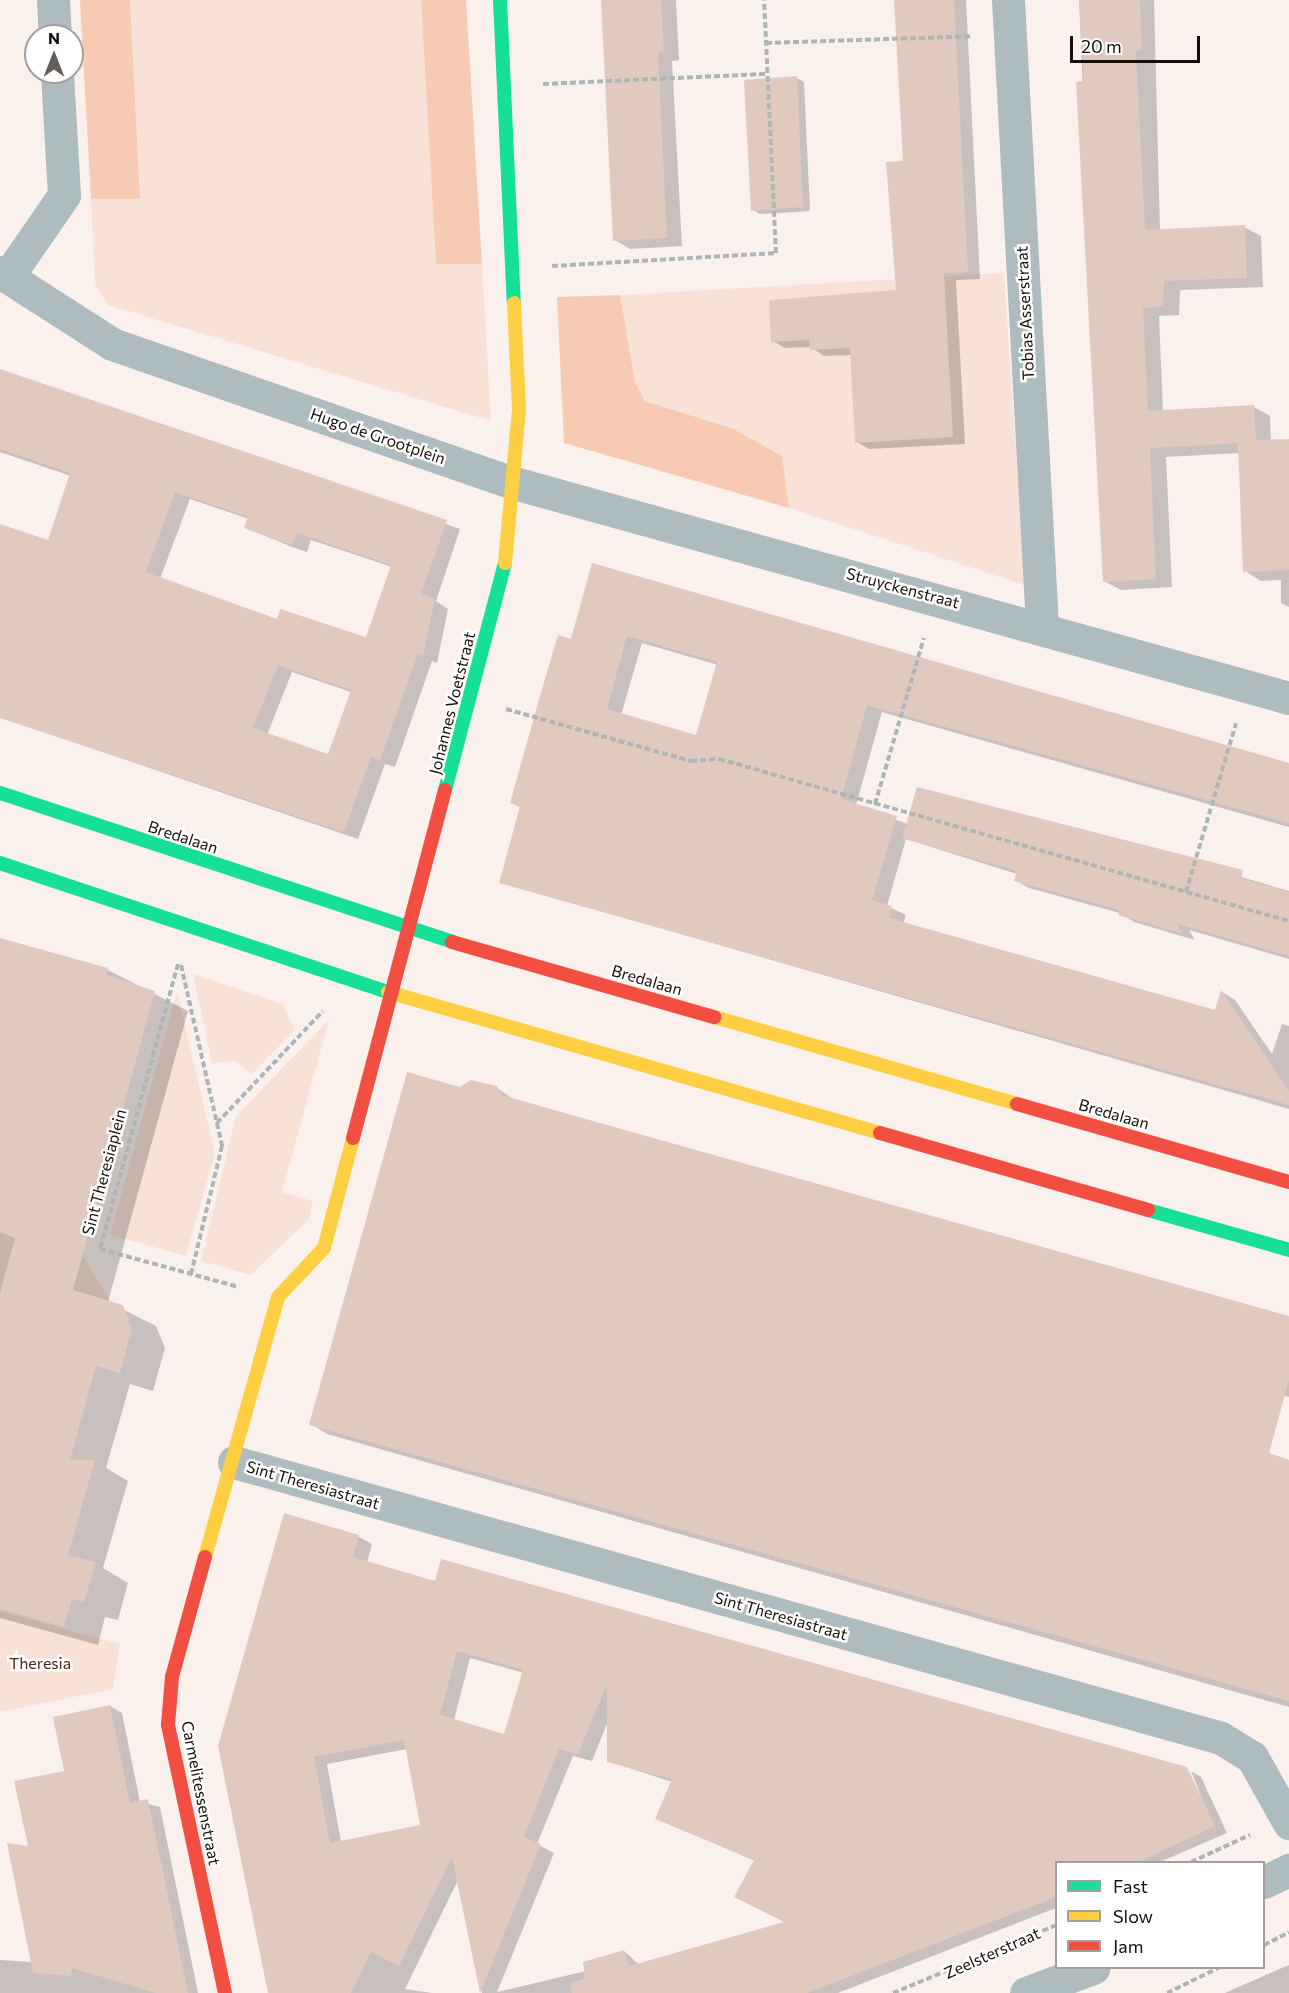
<!DOCTYPE html>
<style>
body{margin:0}
#map{position:relative;width:1289px;height:1993px;overflow:hidden;background:#faf1ed;font-family:Commissioner,sans-serif}
div>[style]{position:absolute}
[style*='--x']{left:calc(var(--x)*1px);top:calc(var(--y)*1px);width:calc(var(--w)*1px);rotate:calc(var(--a)*1deg)}
.green>*{inset:0;background:#f8e2d8}
.forest>*{inset:0;background:#f7cab4}
.shadow>*{inset:0;background:#0003}
.building>*{inset:0;background:#e0c9bf}
.path>*{height:4px;margin-top:-2px;transform-origin:0;background:repeating-linear-gradient(90deg,#aeb5b7 0 6px,transparent 0 9px)}
.street>*{height:33px;margin:-16.5px;padding:0 16.5px;transform-origin:16.5px;border-radius:16.5px;background:#aebbbf}
.fast>*{height:14px;margin:-7px;padding:0 7px;transform-origin:7px;border-radius:7px;background:#16e098}
.slow>*{height:14px;margin:-7px;padding:0 7px;transform-origin:7px;border-radius:7px;background:#ffcf43}
.jam>*{height:14px;margin:-7px;padding:0 7px;transform-origin:7px;border-radius:7px;background:#f24e42}
span{translate:-50% -50%;white-space:nowrap;text-align:center;line-height:1.15;-webkit-text-stroke:5px #fff;paint-order:stroke}
.street-label{font-size:16px;color:#160e0a}
.park-label{font-size:16px;color:#4c2714}
.legend{position:absolute;left:1055px;top:1861px;width:210px;height:108px;box-sizing:border-box;background:#fff;border:2px solid #a29f9d;margin:0;padding:8px 10px;list-style:none;font-size:18px;color:#160e0a}
.legend li{display:flex;align-items:center;gap:12px;height:30px}
.legend b{width:30px;border:2px solid #a29f9d}
.north{position:absolute;left:24px;top:24px;width:60px;height:60px;box-sizing:border-box;background:#fff;border:2px solid #a29f9d;border-radius:50%;rotate:0deg;font-size:16px;font-weight:700;line-height:24px;text-align:center;color:#160e0a}
.north::after{content:'';display:block;margin:auto;width:21px;height:27px;background:#665d59;clip-path:polygon(50% 0,100% 100%,50% 72%,0 100%)}
.scale{position:absolute;left:1070px;top:36px;width:130px;height:27px;box-sizing:border-box;border:3px solid #160e0a;border-top:0;padding-left:8px;font-size:18px;line-height:21px;white-space:nowrap;color:#160e0a;-webkit-text-stroke:4px #fff;paint-order:stroke}
</style>
<div id="map">
<div class="green">
<i style="clip-path:polygon(130px 0,421px 0,436px 264px,482px 264px,491px 421px,108px 305px,95px 285px,91px 199px,140px 198px)"></i>
<i style="clip-path:polygon(1004px 273px,1025px 585px,789px 508px,782px 456px,734px 429px,645px 401px,635px 382px,620px 295px)"></i>
<i style="clip-path:polygon(193px 974px,283px 1004px,295px 1030px,252px 1074px,235px 1061px,212px 1063px)"></i>
<i style="clip-path:polygon(177px 991px,215px 1154px,186px 1256px,110px 1235px)"></i>
<i style="clip-path:polygon(329px 1020px,282px 1192px,313px 1201px,309px 1219px,251px 1275px,201px 1261px,236px 1116px)"></i>
<i style="clip-path:polygon(0 1233px,84px 1257px,111px 1302px,0 1292px)"></i>
<i style="clip-path:polygon(0 1611px,120px 1644px,113px 1689px,0 1712px)"></i>
</div>
<div class="forest">
<i style="clip-path:polygon(80px 0,130px 0,140px 199px,91px 199px)"></i>
<i style="clip-path:polygon(421px 0,466px 0,482px 264px,436px 264px)"></i>
<i style="clip-path:polygon(620px 295px,635px 382px,645px 401px,734px 429px,782px 456px,789px 508px,564px 443px,557px 297px)"></i>
</div>
<div class="shadow">
<i style="clip-path:polygon(602px 0,676px 0,679px 60px,672px 61px,682px 246px,630px 249px,615px 240px)"></i>
<i style="clip-path:polygon(895px 0,966px 0,980px 279px,956px 280px,965px 444px,869px 449px,857px 442px,852px 355px,824px 356px,811px 347px,785px 348px,773px 341px,898px 291px,904px 162px)"></i>
<i style="clip-path:polygon(1079px 0,1154px 0,1160px 231px,1244px 227px,1261px 236px,1263px 287px,1180px 290px,1179px 315px,1159px 316px,1163px 412px,1254px 407px,1270px 416px,1271px 441px,1289px 440px,1289px 607px,1281px 603px,1281px 580px,1261px 581px,1245px 571px,1240px 453px,1166px 457px,1172px 587px,1121px 590px,1104px 581px)"></i>
<i style="clip-path:polygon(797px 78px,804px 82px,810px 211px,760px 214px,753px 210px)"></i>
<i style="clip-path:polygon(evenodd,0 371px,460px 529px,436px 601px,448px 609px,437px 663px,432px 661px,395px 767px,385px 764px,358px 839px,0 717px,0 526px,49px 542px,71px 476px,0 452px,0 371px,190px 499px,249px 519px,246px 528px,292px 547px,307px 552px,311px 540px,392px 567px,367px 639px,278px 621px,160px 579px,190px 499px,0 371px,292px 672px,351px 692px,329px 756px,267px 735px,292px 672px)"></i>
<i style="clip-path:polygon(evenodd,593px 565px,1289px 764px,1289px 827px,882px 712px,856px 805px,908px 824px,1115px 840px,1289px 891px,1289px 959px,1189px 930px,1195px 940px,1134px 922px,1120px 913px,1029px 888px,1015px 880px,1017px 874px,906px 839px,887px 906px,906px 915px,903px 924px,1216px 1012px,1222px 992px,1235px 1000px,1272px 1054px,1282px 1024px,1289px 1026px,1289px 1109px,501px 882px,521px 808px,512px 803px,572px 641px,593px 565px,642px 643px,718px 665px,697px 737px,621px 715px,642px 643px)"></i>
<i style="clip-path:polygon(0 939px,108px 970px,188px 1011px,108px 1302px,156px 1326px,165px 1348px,153px 1391px,130px 1384px,106px 1468px,128px 1481px,103px 1568px,128px 1583px,118px 1620px,105px 1617px,98px 1645px,0 1618px)"></i>
<i style="clip-path:polygon(461px 1088px,497px 1088px,516px 1101px,1289px 1320px,1289px 1397px,1117px 1349px,1102px 1397px,1289px 1462px,1289px 1707px,327px 1434px,311px 1424px)"></i>
<i style="clip-path:polygon(evenodd,285px 1515px,359px 1537px,372px 1544px,367px 1563px,400px 1573px,1187px 1769px,1216px 1833px,1191px 1771px,1201px 1777px,1227px 1833px,1160px 1862px,1056px 1862px,1056px 1908px,838px 1993px,482px 1993px,458px 1880px,405px 1989px,432px 1993px,269px 1993px,285px 1515px,470px 1658px,524px 1673px,505px 1736px,454px 1720px,470px 1658px,285px 1515px,608px 1721px,608px 1761px,672px 1782px,657px 1818px,755px 1861px,787px 1923px,638px 1964px,624px 1951px,586px 1971px,497px 1992px,554px 1853px,537px 1844px,573px 1756px,592px 1761px,608px 1721px,285px 1515px,407px 1749px,422px 1826px,341px 1842px,327px 1764px,407px 1749px)"></i>
<i style="clip-path:polygon(110px 1706px,122px 1713px,140px 1802px,160px 1807px,198px 1993px,0 1993px,0 1960px,32px 1962px,30px 1847px,66px 1772px)"></i>
<i style="clip-path:polygon(1289px 1965px,1289px 1993px,1225px 1993px,1284px 1967px)"></i>
</div>
<div class="building">
<i style="clip-path:polygon(601px 0,661px 0,664px 52px,658px 53px,667px 238px,613px 241px)"></i>
<i style="clip-path:polygon(894px 0,954px 0,968px 272px,944px 273px,953px 437px,855px 443px,850px 348px,810px 350px,809px 340px,771px 342px,769px 300px,896px 290px,886px 162px,903px 161px)"></i>
<i style="clip-path:polygon(1079px 0,1140px 0,1142px 50px,1136px 51px,1145px 230px,1245px 225px,1247px 278px,1164px 281px,1163px 306px,1143px 308px,1148px 411px,1254px 405px,1256px 440px,1289px 439px,1289px 570px,1243px 572px,1238px 443px,1172px 447px,1150px 448px,1156px 579px,1103px 582px,1076px 82px,1084px 81px)"></i>
<i style="clip-path:polygon(797px 76px,803px 207px,751px 211px,744px 80px)"></i>
<i style="clip-path:polygon(evenodd,0 369px,447px 520px,421px 594px,435px 599px,423px 656px,418px 654px,380px 760px,371px 757px,344px 832px,0 718px,0 524px,48px 540px,70px 473px,0 449px,0 369px,175px 492px,248px 517px,244px 528px,276px 540px,292px 545px,297px 533px,391px 565px,366px 637px,280px 609px,277px 619px,146px 572px,175px 492px,0 369px,278px 665px,351px 690px,328px 754px,253px 728px,278px 665px)"></i>
<i style="clip-path:polygon(evenodd,592px 563px,1289px 763px,1289px 823px,867px 705px,841px 799px,897px 816px,872px 900px,892px 906px,889px 918px,1215px 1010px,1221px 990px,1289px 1091px,1289px 1105px,499px 883px,520px 806px,510px 803px,542px 689px,558px 635px,571px 639px,592px 563px,627px 636px,717px 662px,696px 735px,607px 709px,627px 636px)"></i>
<i style="clip-path:polygon(917px 787px,1243px 870px,1241px 878px,1289px 892px,1289px 956px,1177px 924px,1183px 934px,1118px 915px,1119px 910px,1014px 881px,1017px 871px,902px 838px)"></i>
<i style="clip-path:polygon(0 938px,108px 968px,106px 975px,155px 991px,73px 1290px,123px 1305px,132px 1329px,120px 1373px,96px 1366px,70px 1460px,95px 1460px,68px 1555px,96px 1562px,84px 1602px,72px 1599px,64px 1627px,0 1609px,0 1293px,15px 1238px,0 1232px)"></i>
<i style="clip-path:polygon(407px 1072px,460px 1087px,471px 1080px,497px 1086px,502px 1095px,568px 1114px,1289px 1316px,1289px 1380px,1269px 1453px,1289px 1460px,1289px 1701px,309px 1425px)"></i>
<i style="clip-path:polygon(evenodd,284px 1513px,359px 1535px,353px 1557px,401px 1571px,435px 1581px,441px 1559px,1187px 1767px,1215px 1826px,1137px 1863px,1056px 1863px,1056px 1897px,807px 1993px,572px 1993px,570px 1983px,585px 1979px,583px 1962px,624px 1950px,629px 1966px,784px 1922px,734px 1897px,754px 1860px,655px 1819px,672px 1779px,607px 1762px,607px 1684px,578px 1754px,559px 1749px,524px 1837px,541px 1844px,480px 1993px,452px 1857px,399px 1966px,371px 1952px,351px 1993px,268px 1993px,218px 1746px,284px 1513px,457px 1651px,523px 1670px,504px 1734px,440px 1715px,457px 1651px,284px 1513px,404px 1740px,420px 1825px,330px 1843px,314px 1757px,404px 1740px)"></i>
<i style="clip-path:polygon(110px 1705px,130px 1803px,148px 1799px,188px 1993px,155px 1993px,72px 1968px,71px 1976px,33px 1973px,7px 1843px,28px 1846px,14px 1781px,64px 1771px,53px 1717px)"></i>
</div>
<div class="path">
<i style="--x:766;--y:43;--w:206;--a:-1.9"></i>
<i style="--x:543;--y:84;--w:224;--a:-2.6"></i>
<i style="--x:552;--y:266;--w:224;--a:-3.3"></i>
<i style="--x:776;--y:253;--w:253;--a:-92.7"></i>
<i style="--x:506;--y:709;--w:192;--a:15.7"></i>
<i style="--x:691;--y:761;--w:28;--a:-4"></i>
<i style="--x:719;--y:759;--w:593;--a:15.87"></i>
<i style="--x:875;--y:804;--w:173;--a:-73.6"></i>
<i style="--x:1186;--y:892;--w:176;--a:-73.5"></i>
<i style="--x:178;--y:964;--w:295;--a:105.3"></i>
<i style="--x:100;--y:1249;--w:144;--a:15.3"></i>
<i style="--x:181;--y:965;--w:186;--a:77.2"></i>
<i style="--x:222;--y:1146;--w:132;--a:103.6"></i>
<i style="--x:217;--y:1123;--w:154;--a:-46.6"></i>
<i style="--x:1191;--y:1862;--w:65;--a:-24.6"></i>
<i style="--x:1264;--y:1945;--w:28;--a:-27"></i>
<i style="--x:893;--y:1993;--w:177;--a:-22.6"></i>
<i style="--x:1167;--y:1993;--w:57;--a:-26.1"></i>
</div>
<div class="street">
<i style="--x:53;--y:0;--w:36;--a:87"></i>
<i style="--x:1008;--y:0;--w:626;--a:86.89"></i>
<i style="--x:0;--y:272;--w:133;--a:32.7"></i>
<i style="--x:112;--y:344;--w:425;--a:19.1"></i>
<i style="--x:514;--y:483;--w:804;--a:15.51"></i>
<i style="--x:8;--y:276;--w:98;--a:-55.3"></i>
<i style="--x:64;--y:195;--w:123;--a:-93.3"></i>
<i style="--x:234;--y:1462;--w:1025;--a:15.62"></i>
<i style="--x:1221;--y:1738;--w:36;--a:32"></i>
<i style="--x:1252;--y:1757;--w:76;--a:60.7"></i>
<i style="--x:1264;--y:1882;--w:28;--a:-26"></i>
<i style="--x:1026;--y:1993;--w:72;--a:-20.5"></i>
</div>
<div class="fast">
<i style="--x:500;--y:0;--w:303;--a:87.4"></i>
<i style="--x:445;--y:790;--w:235;--a:-75.2"></i>
<i style="--x:0;--y:793;--w:476;--a:18.2"></i>
<i style="--x:0;--y:863;--w:409;--a:18.4"></i>
<i style="--x:1148;--y:1210;--w:147;--a:15.8"></i>
</div>
<div class="slow">
<i style="--x:505;--y:563;--w:155;--a:-84.8"></i>
<i style="--x:519;--y:409;--w:106;--a:-92.7"></i>
<i style="--x:388;--y:992;--w:512;--a:15.99"></i>
<i style="--x:714;--y:1017;--w:315;--a:16"></i>
<i style="--x:205;--y:1557;--w:270;--a:-74.3"></i>
<i style="--x:278;--y:1297;--w:67;--a:-46.8"></i>
<i style="--x:324;--y:1248;--w:114;--a:-75.2"></i>
</div>
<div class="jam">
<i style="--x:452;--y:942;--w:273;--a:16"></i>
<i style="--x:1017;--y:1104;--w:283;--a:16"></i>
<i style="--x:880;--y:1133;--w:279;--a:16"></i>
<i style="--x:353;--y:1138;--w:360;--a:-75.2"></i>
<i style="--x:205;--y:1557;--w:124;--a:105.4"></i>
<i style="--x:172;--y:1677;--w:48;--a:94.8"></i>
<i style="--x:168;--y:1725;--w:274;--a:78"></i>
</div>
<div class="street-label">
<span style="left:1025px;top:313px;rotate:-93deg">Tobias Asserstraat</span>
<span style="left:378px;top:436px;rotate:19deg">Hugo de Grootplein</span>
<span style="left:903px;top:588px;rotate:15deg">Struyckenstraat</span>
<span style="left:452px;top:703px;rotate:-76deg">Johannes Voetstraat</span>
<span style="left:183px;top:837px;rotate:18deg">Bredalaan</span>
<span style="left:647px;top:980px;rotate:16deg">Bredalaan</span>
<span style="left:1114px;top:1114px;rotate:16deg">Bredalaan</span>
<span style="left:104px;top:1172px;rotate:-75deg">Sint Theresiaplein</span>
<span style="left:313px;top:1485px;rotate:16deg">Sint Theresiastraat</span>
<span style="left:781px;top:1616px;rotate:16deg">Sint Theresiastraat</span>
<span style="left:201px;top:1793px;rotate:79deg">Carmelitessenstraat</span>
<span style="left:992px;top:1953px;rotate:-24deg">Zeelsterstraat</span>
</div>
<div class="park-label">
<span style="left:40px;top:1663px">Theresia</span>
</div>
<ul class="legend">
<li><b style="height:8px;background:#16e098"></b>Fast</li>
<li><b style="height:8px;background:#ffcf43"></b>Slow</li>
<li><b style="height:8px;background:#f24e42"></b>Jam</li>
</ul>
<div class="north">N</div>
<div class="scale">20 m</div>
</div>
